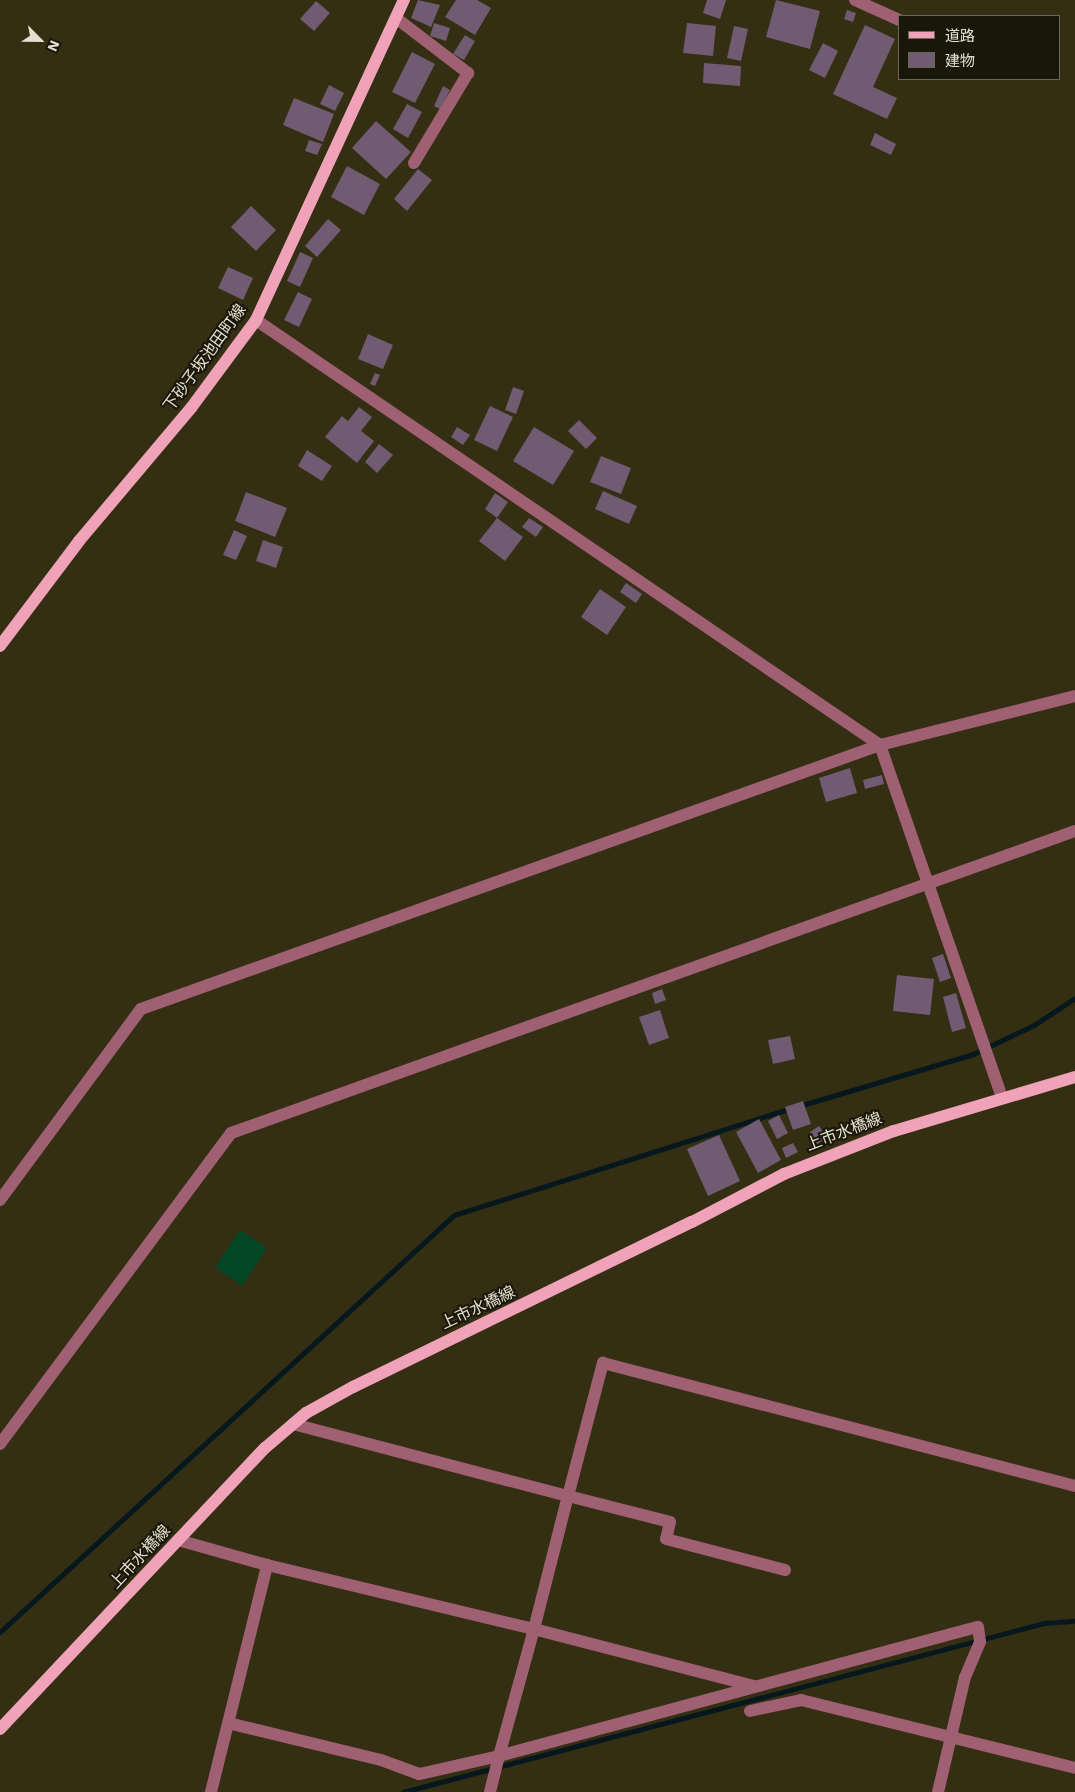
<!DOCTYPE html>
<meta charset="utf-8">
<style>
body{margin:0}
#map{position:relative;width:1075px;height:1792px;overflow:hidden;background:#342e12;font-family:"Work Sans","Noto Sans JP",sans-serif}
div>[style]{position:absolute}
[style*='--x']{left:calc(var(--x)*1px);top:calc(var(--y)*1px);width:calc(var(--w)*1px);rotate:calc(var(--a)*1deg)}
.green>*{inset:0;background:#044725}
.stream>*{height:5px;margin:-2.5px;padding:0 2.5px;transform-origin:2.5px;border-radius:2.5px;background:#06181d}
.building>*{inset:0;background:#705b72}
.minor>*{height:12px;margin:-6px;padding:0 6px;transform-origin:6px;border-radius:6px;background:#9e6072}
.major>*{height:12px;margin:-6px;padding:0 6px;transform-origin:6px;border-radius:6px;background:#f0a2b9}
span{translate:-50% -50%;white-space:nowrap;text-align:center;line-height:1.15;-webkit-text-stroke:4px #19160a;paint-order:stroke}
.street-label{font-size:16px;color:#e3e0cf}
.legend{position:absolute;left:898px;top:15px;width:162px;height:65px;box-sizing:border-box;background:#19160a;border:1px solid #6a6759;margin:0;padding:6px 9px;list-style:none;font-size:15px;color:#e3e0cf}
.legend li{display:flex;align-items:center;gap:10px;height:25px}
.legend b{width:25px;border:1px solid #6a6759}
.north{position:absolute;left:15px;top:15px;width:50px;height:50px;-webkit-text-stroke:4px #19160a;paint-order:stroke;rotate:113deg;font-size:14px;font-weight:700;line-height:20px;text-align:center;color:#e3e0cf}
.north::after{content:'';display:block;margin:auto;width:18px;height:22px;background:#e3e0cf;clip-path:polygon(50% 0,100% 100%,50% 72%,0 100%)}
</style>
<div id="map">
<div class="green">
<i style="clip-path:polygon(240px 1230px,267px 1248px,242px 1286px,215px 1267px)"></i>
</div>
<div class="stream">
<i style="--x:799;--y:1106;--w:182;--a:-16.6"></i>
<i style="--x:973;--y:1054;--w:68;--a:-25.4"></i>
<i style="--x:1034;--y:1025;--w:49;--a:-33.4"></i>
<i style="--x:0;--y:1632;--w:616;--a:-42.57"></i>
<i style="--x:454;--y:1215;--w:354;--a:-17.6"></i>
<i style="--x:403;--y:1792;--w:663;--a:-14.77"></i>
<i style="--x:1044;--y:1623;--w:31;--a:-4"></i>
</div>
<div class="building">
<i style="clip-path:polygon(418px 0,440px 5px,431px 27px,411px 18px)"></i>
<i style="clip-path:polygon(456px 0,477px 0,491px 8px,475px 35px,445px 17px)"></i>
<i style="clip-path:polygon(707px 0,726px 0,720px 19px,703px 13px)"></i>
<i style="clip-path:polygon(776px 0,820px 11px,810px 49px,766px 37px)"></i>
<i style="clip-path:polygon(316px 1px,330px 13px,314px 31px,300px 19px)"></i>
<i style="clip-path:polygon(847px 10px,856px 13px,853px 22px,844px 19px)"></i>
<i style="clip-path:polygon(434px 23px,450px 28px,446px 41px,430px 36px)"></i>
<i style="clip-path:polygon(687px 23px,716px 26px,713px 56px,683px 53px)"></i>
<i style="clip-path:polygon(865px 25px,895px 39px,873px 87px,897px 98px,887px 119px,833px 94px)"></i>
<i style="clip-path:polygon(734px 26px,748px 29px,741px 61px,727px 58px)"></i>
<i style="clip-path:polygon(465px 35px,475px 41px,464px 60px,453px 54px)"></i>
<i style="clip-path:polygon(823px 43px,838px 51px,825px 78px,809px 70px)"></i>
<i style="clip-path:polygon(412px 52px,435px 64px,415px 103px,392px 92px)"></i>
<i style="clip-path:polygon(704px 63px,741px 66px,740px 86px,703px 83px)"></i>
<i style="clip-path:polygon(329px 85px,344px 93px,335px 111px,320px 104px)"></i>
<i style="clip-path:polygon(443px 86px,450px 90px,440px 109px,434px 106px)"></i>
<i style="clip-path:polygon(294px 98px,334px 114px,323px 142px,283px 125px)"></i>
<i style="clip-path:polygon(407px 104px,422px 112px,408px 138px,393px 129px)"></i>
<i style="clip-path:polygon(376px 121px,411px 152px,386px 179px,352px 148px)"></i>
<i style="clip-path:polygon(875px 133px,896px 144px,891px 155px,870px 145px)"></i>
<i style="clip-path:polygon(309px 140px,322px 144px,317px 155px,305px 151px)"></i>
<i style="clip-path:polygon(347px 166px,380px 184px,364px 215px,331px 197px)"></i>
<i style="clip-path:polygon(418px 169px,432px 180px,407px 211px,394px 199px)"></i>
<i style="clip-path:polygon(251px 206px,276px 230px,256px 251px,231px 227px)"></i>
<i style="clip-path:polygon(328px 219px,341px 230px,317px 257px,305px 246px)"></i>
<i style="clip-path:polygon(300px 252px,313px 258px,300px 287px,287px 281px)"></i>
<i style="clip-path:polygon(228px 267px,253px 278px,243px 300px,218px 288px)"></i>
<i style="clip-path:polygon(298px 292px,312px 299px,299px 327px,284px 320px)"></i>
<i style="clip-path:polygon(368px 334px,393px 345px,383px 369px,358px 359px)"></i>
<i style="clip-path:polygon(375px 373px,380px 375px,375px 386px,370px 384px)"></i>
<i style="clip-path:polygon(513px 387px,524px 391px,516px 414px,505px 410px)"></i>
<i style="clip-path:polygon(490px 406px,513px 417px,497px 451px,474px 440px)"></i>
<i style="clip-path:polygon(359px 407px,372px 417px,361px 431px,374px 441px,357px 463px,325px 437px,342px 416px,348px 421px)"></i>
<i style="clip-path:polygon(579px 420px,597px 438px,586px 449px,568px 431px)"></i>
<i style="clip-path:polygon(457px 427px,470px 435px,463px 445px,451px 437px)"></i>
<i style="clip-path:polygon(534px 427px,574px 451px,553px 485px,513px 461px)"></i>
<i style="clip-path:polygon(379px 444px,393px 455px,377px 473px,365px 462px)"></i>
<i style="clip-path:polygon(307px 450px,332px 466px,322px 481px,298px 466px)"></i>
<i style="clip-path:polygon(601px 456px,631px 468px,621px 494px,590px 482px)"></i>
<i style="clip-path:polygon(603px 491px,637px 506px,629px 524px,595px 509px)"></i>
<i style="clip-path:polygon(246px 492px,287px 508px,275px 537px,235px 521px)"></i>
<i style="clip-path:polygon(495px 493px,508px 502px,497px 518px,523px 537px,505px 561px,479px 541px,497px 518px,485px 509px)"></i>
<i style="clip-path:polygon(529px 518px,543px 527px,536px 537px,522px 527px)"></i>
<i style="clip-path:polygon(234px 530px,247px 536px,236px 560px,223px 555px)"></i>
<i style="clip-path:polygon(263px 540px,283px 547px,276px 568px,256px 561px)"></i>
<i style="clip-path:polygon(626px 583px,642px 594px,636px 603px,620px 592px)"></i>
<i style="clip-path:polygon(600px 589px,626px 607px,607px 635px,581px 617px)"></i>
<i style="clip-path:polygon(850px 768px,857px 793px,826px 802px,819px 778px)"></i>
<i style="clip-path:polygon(882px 775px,884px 784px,865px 789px,863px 780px)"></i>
<i style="clip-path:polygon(943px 954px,951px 978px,940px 982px,932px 958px)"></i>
<i style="clip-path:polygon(897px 975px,934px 979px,930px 1015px,893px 1011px)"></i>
<i style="clip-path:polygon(662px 989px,666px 1000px,655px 1004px,652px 993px)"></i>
<i style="clip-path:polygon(956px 993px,966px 1028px,952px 1032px,943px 997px)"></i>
<i style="clip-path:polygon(660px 1010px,669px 1038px,649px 1045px,639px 1017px)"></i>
<i style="clip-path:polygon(790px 1036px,795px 1059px,773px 1064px,768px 1040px)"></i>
<i style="clip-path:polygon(803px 1101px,811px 1124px,793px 1130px,785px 1107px)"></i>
<i style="clip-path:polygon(779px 1115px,788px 1133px,777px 1139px,768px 1121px)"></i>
<i style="clip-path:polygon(759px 1119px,781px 1160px,758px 1173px,736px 1132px)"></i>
<i style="clip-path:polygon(819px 1126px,827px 1138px,817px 1144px,810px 1132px)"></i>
<i style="clip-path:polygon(719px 1135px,740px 1181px,708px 1196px,687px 1149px)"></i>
<i style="clip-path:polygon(793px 1143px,798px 1152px,786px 1158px,782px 1148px)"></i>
</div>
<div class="minor">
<i style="--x:855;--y:0;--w:48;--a:24.4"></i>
<i style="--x:396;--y:18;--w:91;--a:37.4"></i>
<i style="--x:468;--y:73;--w:105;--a:121"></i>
<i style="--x:256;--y:320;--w:755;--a:34.26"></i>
<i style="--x:880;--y:745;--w:373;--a:70.9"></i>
<i style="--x:0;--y:1200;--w:237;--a:-53.6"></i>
<i style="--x:141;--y:1009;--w:785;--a:-19.66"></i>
<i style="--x:880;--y:745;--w:201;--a:-14.1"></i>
<i style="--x:293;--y:1424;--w:284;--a:14.7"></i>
<i style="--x:568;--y:1496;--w:138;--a:-75.3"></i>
<i style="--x:603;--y:1363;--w:488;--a:14.6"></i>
<i style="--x:0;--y:1444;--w:387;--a:-53.4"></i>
<i style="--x:231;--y:1133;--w:896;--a:-19.69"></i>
<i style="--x:178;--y:1540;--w:92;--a:15.7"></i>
<i style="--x:267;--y:1565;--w:275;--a:13.5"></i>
<i style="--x:534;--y:1629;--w:132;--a:105.4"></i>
<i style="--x:499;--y:1756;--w:82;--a:167.3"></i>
<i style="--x:419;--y:1774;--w:40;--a:-159.8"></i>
<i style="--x:381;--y:1760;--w:157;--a:-166.4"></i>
<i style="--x:754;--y:1686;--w:227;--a:-165.5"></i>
<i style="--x:534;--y:1629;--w:137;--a:-75.7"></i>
<i style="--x:568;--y:1496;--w:105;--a:14.3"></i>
<i style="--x:670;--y:1522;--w:17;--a:103"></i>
<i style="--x:666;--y:1539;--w:123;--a:14.6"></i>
<i style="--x:750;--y:1711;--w:52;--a:-12.2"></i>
<i style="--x:801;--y:1700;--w:282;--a:13.9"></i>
<i style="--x:211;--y:1792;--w:234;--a:-76.1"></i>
<i style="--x:490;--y:1792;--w:37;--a:-76"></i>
<i style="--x:499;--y:1756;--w:496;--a:-15.1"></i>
<i style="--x:978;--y:1627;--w:15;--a:82"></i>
<i style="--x:980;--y:1642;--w:38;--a:113"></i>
<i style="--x:965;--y:1677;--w:118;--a:103.2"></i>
</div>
<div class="major">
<i style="--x:0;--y:646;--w:131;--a:-53"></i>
<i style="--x:79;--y:541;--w:174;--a:-49.9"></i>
<i style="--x:191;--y:408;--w:109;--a:-53.5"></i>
<i style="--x:256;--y:320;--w:353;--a:-65.2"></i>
<i style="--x:0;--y:1729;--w:386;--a:-46.7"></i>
<i style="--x:265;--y:1448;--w:54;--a:-40.5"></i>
<i style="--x:306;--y:1413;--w:54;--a:-29"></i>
<i style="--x:353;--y:1387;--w:377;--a:-26"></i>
<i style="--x:692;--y:1222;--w:104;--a:-27.6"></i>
<i style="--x:784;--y:1174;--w:118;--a:-21.4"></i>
<i style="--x:894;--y:1131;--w:189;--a:-16.6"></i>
</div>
<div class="street-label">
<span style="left:205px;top:358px;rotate:-54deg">下砂子坂池田町線</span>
<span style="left:844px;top:1132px;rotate:-21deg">上市水橋線</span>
<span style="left:478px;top:1308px;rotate:-25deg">上市水橋線</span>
<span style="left:140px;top:1557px;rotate:-47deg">上市水橋線</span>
</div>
<ul class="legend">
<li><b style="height:6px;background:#f0a2b9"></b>道路</li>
<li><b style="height:14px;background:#705b72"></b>建物</li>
</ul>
<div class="north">N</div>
</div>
